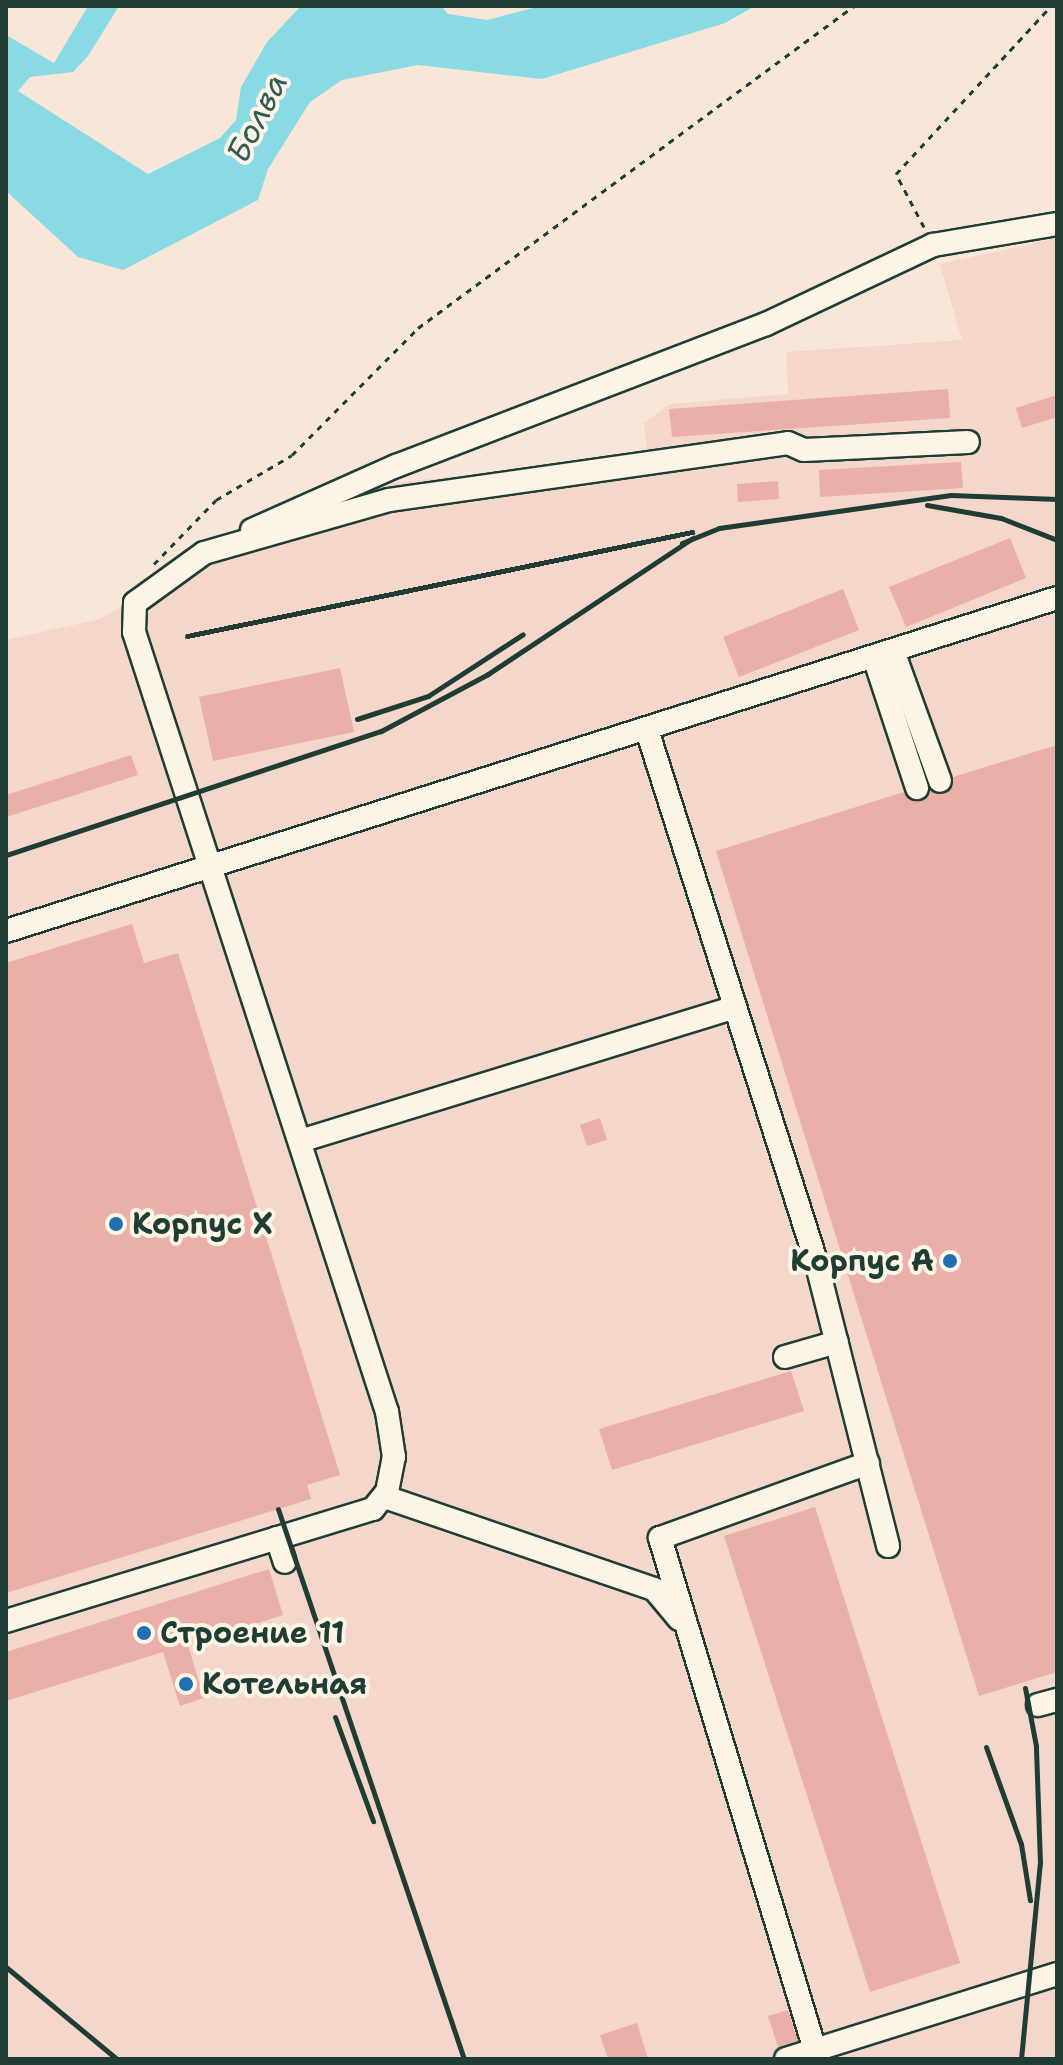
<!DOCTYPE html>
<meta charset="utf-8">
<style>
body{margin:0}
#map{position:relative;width:1063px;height:2065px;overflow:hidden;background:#f8e7d9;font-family:"Shantell Sans",sans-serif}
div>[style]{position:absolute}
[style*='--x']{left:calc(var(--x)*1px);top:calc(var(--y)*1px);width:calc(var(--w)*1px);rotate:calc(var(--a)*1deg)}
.built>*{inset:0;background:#f4d6cb}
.water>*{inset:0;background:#89dae4}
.building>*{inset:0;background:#eaafa9}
.path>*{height:3px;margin-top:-1.5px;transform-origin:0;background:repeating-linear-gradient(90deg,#1f3d34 0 6px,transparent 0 12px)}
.roads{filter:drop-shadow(2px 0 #1f3d34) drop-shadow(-2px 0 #1f3d34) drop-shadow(0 2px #1f3d34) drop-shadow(0 -2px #1f3d34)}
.minor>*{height:22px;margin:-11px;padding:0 11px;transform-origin:11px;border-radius:11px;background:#fcf5e5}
.rail>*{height:5px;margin:-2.5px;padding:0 2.5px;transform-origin:2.5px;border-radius:2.5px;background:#1f3d34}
.dots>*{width:22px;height:22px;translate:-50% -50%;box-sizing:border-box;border:4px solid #fcf5e5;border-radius:50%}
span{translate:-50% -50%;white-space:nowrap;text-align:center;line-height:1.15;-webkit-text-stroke:8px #fcf5e5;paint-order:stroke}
.poi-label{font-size:30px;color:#1f3d34;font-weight:700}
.left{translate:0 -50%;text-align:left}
.right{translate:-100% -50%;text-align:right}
.water-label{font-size:32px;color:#345c57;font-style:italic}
.frame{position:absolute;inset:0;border:8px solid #1f3d34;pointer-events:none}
</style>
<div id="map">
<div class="built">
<i style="clip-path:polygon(1057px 238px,1057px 2059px,6px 2059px,6px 640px,100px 619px,174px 574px,375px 485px,648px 455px,644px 423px,670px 404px,788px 394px,786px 352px,962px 340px,940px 264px)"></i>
</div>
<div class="water">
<i style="clip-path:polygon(88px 6px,119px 6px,88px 56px,73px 72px,30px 77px,18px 91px,148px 174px,220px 138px,236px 120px,241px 87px,267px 42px,301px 6px,441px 6px,448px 14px,487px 20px,541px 6px,755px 6px,725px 23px,542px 79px,418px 65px,342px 80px,310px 102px,268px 169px,258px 200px,123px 270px,78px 257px,6px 191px,6px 35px,54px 63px)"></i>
</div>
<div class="building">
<i style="clip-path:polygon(948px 389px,950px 418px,672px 437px,669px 409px)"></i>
<i style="clip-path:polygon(1057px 395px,1057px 417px,1022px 428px,1016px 408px)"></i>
<i style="clip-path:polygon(961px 462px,963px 488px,820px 497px,819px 470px)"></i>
<i style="clip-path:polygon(778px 481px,779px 499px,738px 502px,737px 484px)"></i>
<i style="clip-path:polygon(1010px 538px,1026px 578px,906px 627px,889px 587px)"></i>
<i style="clip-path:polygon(843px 589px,859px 630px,739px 677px,723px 637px)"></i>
<i style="clip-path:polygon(340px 668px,354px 732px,213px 761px,199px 697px)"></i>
<i style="clip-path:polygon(1057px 745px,1057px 1672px,979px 1696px,716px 851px,904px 792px,915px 802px,931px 791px,944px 794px,953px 777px)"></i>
<i style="clip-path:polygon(131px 755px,138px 775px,6px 817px,6px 795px)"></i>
<i style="clip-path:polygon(132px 924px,144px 963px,178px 953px,340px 1475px,307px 1485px,311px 1499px,6px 1593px,6px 963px)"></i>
<i style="clip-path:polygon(600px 1118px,607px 1140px,587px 1146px,580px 1125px)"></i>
<i style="clip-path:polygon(791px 1371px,804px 1411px,612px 1470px,599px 1429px)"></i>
<i style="clip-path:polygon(815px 1507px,960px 1963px,870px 1992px,724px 1536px)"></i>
<i style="clip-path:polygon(269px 1569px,283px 1615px,188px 1645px,204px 1698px,180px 1706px,163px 1652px,6px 1701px,6px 1652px)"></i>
<i style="clip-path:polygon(788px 2010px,798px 2041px,778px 2047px,768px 2016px)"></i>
<i style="clip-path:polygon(637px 2023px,648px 2059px,608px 2059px,600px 2035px)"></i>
</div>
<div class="path">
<i style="--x:924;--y:227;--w:60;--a:-117.8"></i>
<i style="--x:896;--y:174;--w:229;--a:-47.3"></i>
<i style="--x:154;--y:564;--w:89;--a:-45.9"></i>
<i style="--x:216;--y:500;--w:88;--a:-30.6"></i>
<i style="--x:292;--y:455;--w:179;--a:-45.2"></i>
<i style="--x:418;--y:328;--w:542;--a:-36.45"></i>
</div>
<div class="roads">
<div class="minor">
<i style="--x:252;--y:530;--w:158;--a:-24"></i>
<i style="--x:396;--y:466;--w:396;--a:-21"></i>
<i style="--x:766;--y:324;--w:185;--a:-25.3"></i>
<i style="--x:933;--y:245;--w:126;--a:-9.6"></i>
<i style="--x:893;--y:651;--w:138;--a:70.1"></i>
<i style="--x:874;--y:657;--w:138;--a:71.8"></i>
<i style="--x:647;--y:730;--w:557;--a:72.35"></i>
<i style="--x:816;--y:1261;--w:294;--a:75.8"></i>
<i style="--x:6;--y:931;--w:1102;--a:-17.58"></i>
<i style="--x:300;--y:1141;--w:455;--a:-17.1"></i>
<i style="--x:785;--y:1357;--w:54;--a:-16.1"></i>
<i style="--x:385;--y:1497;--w:284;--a:18.9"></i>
<i style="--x:654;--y:1589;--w:39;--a:50"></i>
<i style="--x:277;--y:1538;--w:25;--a:72"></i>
<i style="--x:6;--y:1621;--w:384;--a:-17"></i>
<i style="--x:373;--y:1509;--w:22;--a:-51"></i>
<i style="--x:387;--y:1492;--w:36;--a:-79"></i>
<i style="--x:394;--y:1457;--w:46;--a:-98.8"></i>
<i style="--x:387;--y:1412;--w:820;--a:-107.97"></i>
<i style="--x:134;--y:632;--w:29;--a:-88"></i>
<i style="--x:135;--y:603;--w:85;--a:-35.9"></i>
<i style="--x:204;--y:553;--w:192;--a:-16"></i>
<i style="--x:389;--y:500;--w:403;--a:-8.1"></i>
<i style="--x:788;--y:443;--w:17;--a:24"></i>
<i style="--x:804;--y:450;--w:164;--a:-2.8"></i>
<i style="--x:1038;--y:1705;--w:20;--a:-15"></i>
<i style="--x:815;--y:2050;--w:535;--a:-106.84"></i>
<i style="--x:660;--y:1538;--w:221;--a:-19.8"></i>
<i style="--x:786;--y:2059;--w:284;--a:-17.4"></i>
</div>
</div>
<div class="rail">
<i style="--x:927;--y:505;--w:75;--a:10"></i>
<i style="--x:1001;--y:518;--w:60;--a:21.4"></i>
<i style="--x:682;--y:543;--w:40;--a:-22"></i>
<i style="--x:719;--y:528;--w:234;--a:-8.1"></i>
<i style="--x:951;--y:495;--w:106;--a:2.2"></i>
<i style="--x:187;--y:636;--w:516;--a:-11.64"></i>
<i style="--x:357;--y:719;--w:75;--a:-17.9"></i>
<i style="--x:428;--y:696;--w:113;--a:-33.1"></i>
<i style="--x:6;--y:855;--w:395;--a:-18.3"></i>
<i style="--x:381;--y:731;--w:121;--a:-28"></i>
<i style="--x:488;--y:674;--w:246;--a:-33.6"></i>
<i style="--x:278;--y:1509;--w:581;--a:71.32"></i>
<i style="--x:335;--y:1717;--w:111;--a:69.9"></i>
<i style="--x:986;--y:1747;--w:103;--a:70.2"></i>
<i style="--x:1021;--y:1844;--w:57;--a:80.9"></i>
<i style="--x:6;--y:1967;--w:144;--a:39.7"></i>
<i style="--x:1021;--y:2059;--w:197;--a:-84.5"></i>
<i style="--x:1040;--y:1863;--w:117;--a:-92"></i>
<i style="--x:1036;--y:1746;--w:59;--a:-100.7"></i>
</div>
<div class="dots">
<i style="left:116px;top:1224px;background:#1f6fb2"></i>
<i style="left:950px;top:1261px;background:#1f6fb2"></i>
<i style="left:144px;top:1633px;background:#1f6fb2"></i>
<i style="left:186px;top:1684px;background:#1f6fb2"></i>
</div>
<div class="poi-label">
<span class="left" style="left:132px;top:1224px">Корпус Х</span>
<span class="right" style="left:934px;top:1261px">Корпус А</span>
<span class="left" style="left:160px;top:1633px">Строение 11</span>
<span class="left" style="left:202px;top:1684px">Котельная</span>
</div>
<div class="water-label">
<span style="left:257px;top:118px;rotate:-63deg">Болва</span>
</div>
<div class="frame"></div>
</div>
